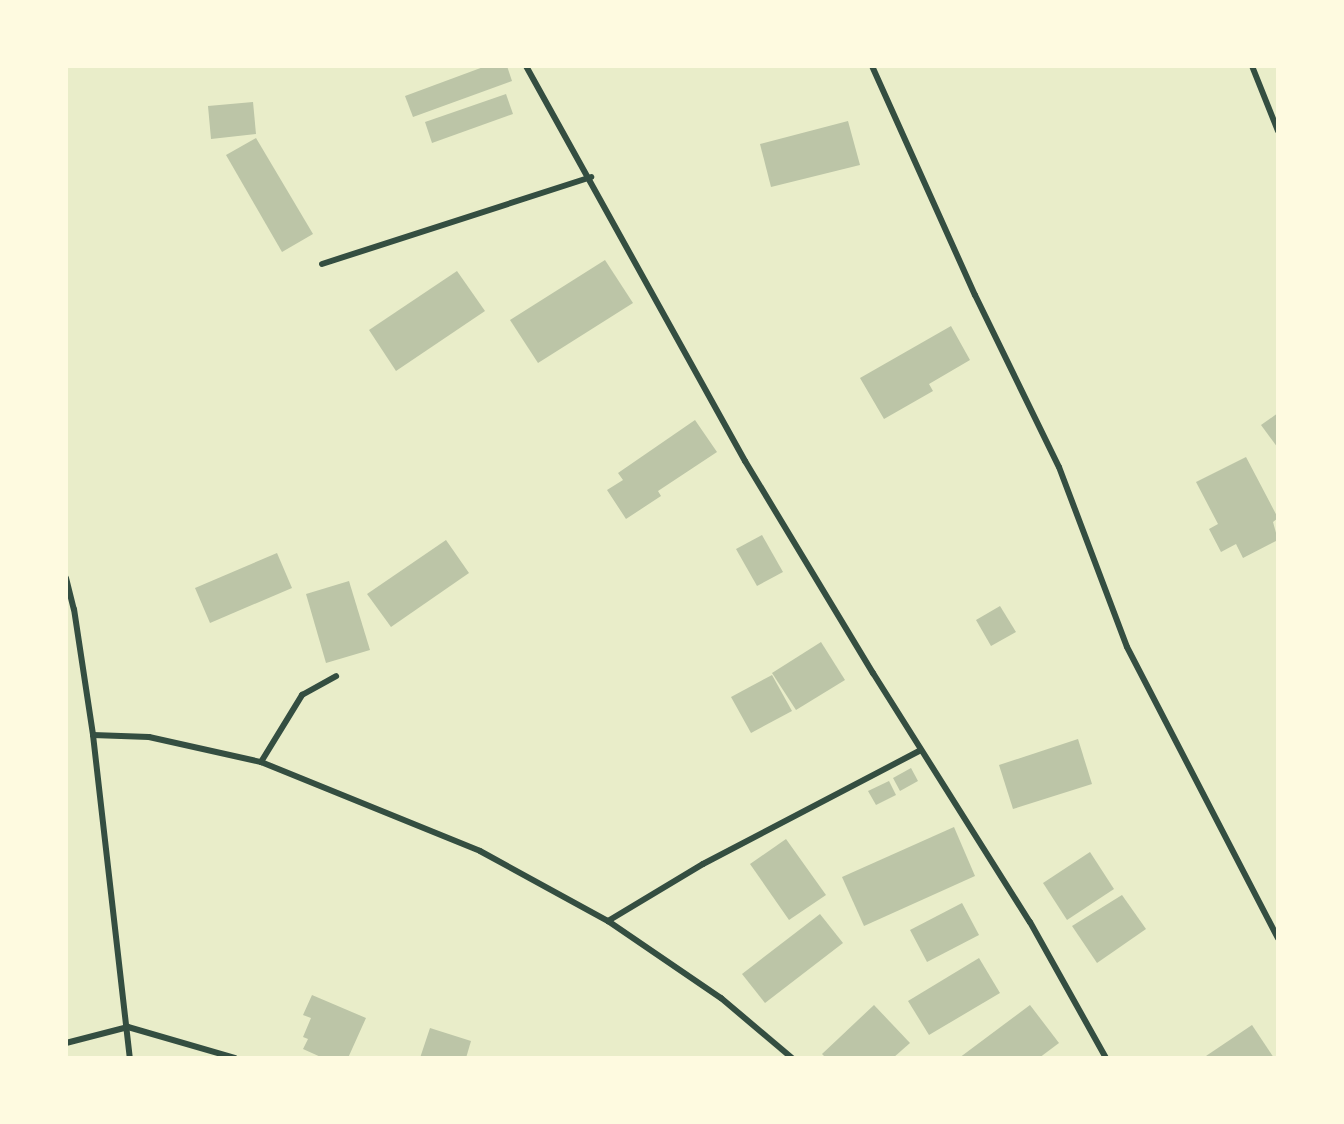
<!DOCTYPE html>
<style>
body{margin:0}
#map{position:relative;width:1344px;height:1124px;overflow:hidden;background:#e9edc9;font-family:"Space Grotesk",sans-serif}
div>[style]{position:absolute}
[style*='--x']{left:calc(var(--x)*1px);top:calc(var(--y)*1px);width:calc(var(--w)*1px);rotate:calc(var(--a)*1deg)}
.building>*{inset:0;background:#bcc5a7}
.minor>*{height:6px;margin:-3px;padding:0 3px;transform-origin:3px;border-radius:3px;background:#344e41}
span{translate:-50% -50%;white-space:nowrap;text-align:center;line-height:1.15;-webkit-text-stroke:4.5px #fefae0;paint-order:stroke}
.frame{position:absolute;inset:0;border:68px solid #fefae0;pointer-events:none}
</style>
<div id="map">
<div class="building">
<i style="clip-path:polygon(486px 66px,507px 66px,512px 81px,413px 117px,405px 96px)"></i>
<i style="clip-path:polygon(506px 94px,513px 114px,432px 143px,425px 122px)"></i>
<i style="clip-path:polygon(253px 102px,256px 134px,211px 139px,208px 106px)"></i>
<i style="clip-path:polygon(848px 121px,860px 165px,771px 187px,760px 144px)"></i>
<i style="clip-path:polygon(256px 138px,313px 234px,282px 252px,226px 155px)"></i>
<i style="clip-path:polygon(605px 260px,633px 303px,538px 363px,510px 320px)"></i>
<i style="clip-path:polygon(457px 271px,485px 311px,396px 371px,369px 330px)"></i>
<i style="clip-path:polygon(951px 326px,970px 360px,929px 384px,933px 391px,884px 419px,860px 378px)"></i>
<i style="clip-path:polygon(1278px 413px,1278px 448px,1261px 425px)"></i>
<i style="clip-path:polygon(695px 420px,717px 452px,658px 491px,661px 496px,626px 519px,607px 490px,623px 480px,618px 473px)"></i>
<i style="clip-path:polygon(1246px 457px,1278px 518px,1273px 522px,1278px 540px,1243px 558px,1236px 544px,1221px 552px,1209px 529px,1218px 524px,1196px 482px)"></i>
<i style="clip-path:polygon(762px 535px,783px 572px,757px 586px,736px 549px)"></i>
<i style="clip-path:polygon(446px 540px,469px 573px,391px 627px,367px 594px)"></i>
<i style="clip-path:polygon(277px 553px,292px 588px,210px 623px,195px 588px)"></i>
<i style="clip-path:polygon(349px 581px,370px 650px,326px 663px,306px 594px)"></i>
<i style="clip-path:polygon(1000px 606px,1016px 632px,991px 646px,976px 620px)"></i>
<i style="clip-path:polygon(821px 642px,845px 680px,796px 710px,772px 673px)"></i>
<i style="clip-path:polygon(772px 675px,792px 711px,751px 733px,731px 697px)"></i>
<i style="clip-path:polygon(1078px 739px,1092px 784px,1013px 809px,999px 765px)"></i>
<i style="clip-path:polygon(911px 768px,918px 781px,900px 791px,893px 778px)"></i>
<i style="clip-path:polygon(889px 781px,896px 795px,876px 805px,868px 791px)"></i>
<i style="clip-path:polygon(954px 827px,975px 876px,864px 926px,842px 877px)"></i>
<i style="clip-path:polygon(786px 839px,826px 895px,789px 920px,750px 864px)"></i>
<i style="clip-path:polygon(1090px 852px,1114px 889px,1067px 920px,1043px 883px)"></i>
<i style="clip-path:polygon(1122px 895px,1146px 929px,1097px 963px,1072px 926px)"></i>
<i style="clip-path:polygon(962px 903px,979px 935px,927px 962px,910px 930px)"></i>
<i style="clip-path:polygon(820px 914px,843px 943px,765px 1003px,742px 974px)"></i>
<i style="clip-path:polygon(979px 958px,1000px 993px,929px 1035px,908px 1001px)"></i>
<i style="clip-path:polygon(312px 995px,366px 1018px,348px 1058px,323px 1058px,303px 1049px,308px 1039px,303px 1037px,311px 1018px,303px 1015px)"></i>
<i style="clip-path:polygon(874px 1005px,910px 1043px,893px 1058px,826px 1058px,822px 1054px)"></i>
<i style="clip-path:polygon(1030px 1005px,1059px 1043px,1039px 1058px,959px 1058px)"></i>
<i style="clip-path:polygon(1252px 1025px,1274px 1058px,1203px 1058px)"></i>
<i style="clip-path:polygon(430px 1028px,471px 1041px,466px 1058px,420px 1058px)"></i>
</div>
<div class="minor">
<i style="--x:526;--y:66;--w:452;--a:61"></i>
<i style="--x:745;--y:461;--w:248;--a:58.9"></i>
<i style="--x:873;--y:673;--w:294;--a:57.8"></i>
<i style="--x:1030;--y:922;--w:156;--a:60.8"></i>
<i style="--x:872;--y:66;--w:251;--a:65.8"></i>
<i style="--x:975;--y:295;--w:191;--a:64"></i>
<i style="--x:1059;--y:467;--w:192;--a:69.3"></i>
<i style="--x:1127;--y:647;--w:328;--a:62.6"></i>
<i style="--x:1252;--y:66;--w:70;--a:68.2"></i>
<i style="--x:322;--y:264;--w:283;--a:-17.9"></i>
<i style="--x:66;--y:578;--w:32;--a:76"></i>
<i style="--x:74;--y:609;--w:127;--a:81.4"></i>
<i style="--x:93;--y:735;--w:325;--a:83.5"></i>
<i style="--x:93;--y:735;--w:56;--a:2"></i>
<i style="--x:149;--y:737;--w:115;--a:12.6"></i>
<i style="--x:261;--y:762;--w:236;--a:22.1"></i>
<i style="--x:480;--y:851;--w:146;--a:28.7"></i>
<i style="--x:608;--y:921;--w:137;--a:34.3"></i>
<i style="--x:721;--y:998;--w:93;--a:40.2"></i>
<i style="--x:261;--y:762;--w:79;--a:-58.5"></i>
<i style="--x:302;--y:695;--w:39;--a:-29"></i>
<i style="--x:608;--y:921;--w:111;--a:-31"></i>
<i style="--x:703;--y:864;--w:246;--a:-27.6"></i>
<i style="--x:66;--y:1043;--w:64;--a:-14.5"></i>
<i style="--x:128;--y:1027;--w:111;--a:16.2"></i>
</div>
<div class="frame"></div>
</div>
